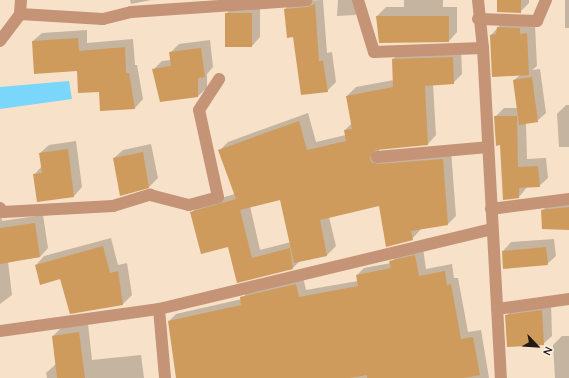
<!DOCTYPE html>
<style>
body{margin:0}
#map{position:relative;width:569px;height:378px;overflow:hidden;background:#f7e1c8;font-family:Quicksand,sans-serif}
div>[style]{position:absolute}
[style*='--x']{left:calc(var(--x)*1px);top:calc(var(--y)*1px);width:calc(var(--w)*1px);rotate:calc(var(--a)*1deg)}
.water>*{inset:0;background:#7bd6fc}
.shadow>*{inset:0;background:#0003}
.building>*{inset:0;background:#cf9b5c}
.lane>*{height:12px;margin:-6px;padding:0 6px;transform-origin:6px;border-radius:6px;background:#c59376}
.street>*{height:12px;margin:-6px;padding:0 6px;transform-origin:6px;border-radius:6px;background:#c59376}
span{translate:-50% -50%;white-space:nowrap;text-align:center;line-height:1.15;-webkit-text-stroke:4px #fdf0e1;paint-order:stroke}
.north{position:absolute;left:517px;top:326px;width:40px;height:40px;-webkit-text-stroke:3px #fdf0e1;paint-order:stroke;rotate:115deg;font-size:11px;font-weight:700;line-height:16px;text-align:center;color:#231b12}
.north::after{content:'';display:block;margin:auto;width:14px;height:18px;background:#231b12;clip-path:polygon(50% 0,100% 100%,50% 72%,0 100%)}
</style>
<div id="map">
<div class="water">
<i style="clip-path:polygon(69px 81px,72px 99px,0 109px,0 87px)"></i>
</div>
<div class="shadow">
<i style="clip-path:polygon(130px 0,151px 0,131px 4px)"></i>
<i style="clip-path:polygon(323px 0,327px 53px,332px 52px,336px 82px,327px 91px,294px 36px,285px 9px,294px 1px)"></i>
<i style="clip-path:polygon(338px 0,361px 0,363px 7px,355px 15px,337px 16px)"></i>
<i style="clip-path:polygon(404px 0,443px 0,443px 7px,457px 7px,457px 32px,449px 41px,380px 42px,377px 16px,386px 7px,404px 7px)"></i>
<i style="clip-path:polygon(498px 0,529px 0,529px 3px,520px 12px)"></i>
<i style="clip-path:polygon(565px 0,569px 0,569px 28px,565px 28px)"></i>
<i style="clip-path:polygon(260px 3px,260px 37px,252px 46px,226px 14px,235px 5px)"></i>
<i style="clip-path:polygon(506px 19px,535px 25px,537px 66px,532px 70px,540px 69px,546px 113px,537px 121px,526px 123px,527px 159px,546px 158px,548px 178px,539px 186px,527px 187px,519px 197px,501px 144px,495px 117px,504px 108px,518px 108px,514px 80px,520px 75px,491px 35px)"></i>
<i style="clip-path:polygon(87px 30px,87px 43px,133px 39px,135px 65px,137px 65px,143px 99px,135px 108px,100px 91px,78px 70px,33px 41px,42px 33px)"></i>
<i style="clip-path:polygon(210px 40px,213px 67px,207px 74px,207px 88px,198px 96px,153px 70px,162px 61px,171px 60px,170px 53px,179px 44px)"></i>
<i style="clip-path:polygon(evenodd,461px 48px,462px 74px,453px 83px,433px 84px,436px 135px,428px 144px,379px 148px,379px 153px,451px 151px,456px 216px,448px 224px,421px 229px,412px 239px,380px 205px,329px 217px,336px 246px,327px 255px,301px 260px,293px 268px,237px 281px,228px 246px,191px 213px,200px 204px,235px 194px,219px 151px,228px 142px,308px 113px,316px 142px,346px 135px,345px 130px,352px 123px,347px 96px,356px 87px,394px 80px,393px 59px,402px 51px,461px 48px,281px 199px,291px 242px,260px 250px,250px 206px,281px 199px)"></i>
<i style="clip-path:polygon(566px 105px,569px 105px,569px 147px,559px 147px,557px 114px)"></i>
<i style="clip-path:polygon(76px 141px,82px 187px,74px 196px,34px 175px,42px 166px,40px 153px,49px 145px)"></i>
<i style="clip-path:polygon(151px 144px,158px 178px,149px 187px,121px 195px,114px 158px,123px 150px)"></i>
<i style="clip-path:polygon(569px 200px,569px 229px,542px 211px,551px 202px)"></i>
<i style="clip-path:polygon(0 204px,2px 221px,43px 215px,48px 248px,40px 257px,8px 262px,12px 295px,0 304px)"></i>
<i style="clip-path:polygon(111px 238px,118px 265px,127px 263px,132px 295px,123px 304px,70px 313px,61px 278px,36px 265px,44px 256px)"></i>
<i style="clip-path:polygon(554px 239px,556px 256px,547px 264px,503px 251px,511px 242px)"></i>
<i style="clip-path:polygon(423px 248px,426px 269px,452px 264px,454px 278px,458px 278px,468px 332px,481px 330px,489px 378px,177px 378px,169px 321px,176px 314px,242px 299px,249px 290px,303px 277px,306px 290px,358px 281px,357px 275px,364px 268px,391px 263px,398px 254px)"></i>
<i style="clip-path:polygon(551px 302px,552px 336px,543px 344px,506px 316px,515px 307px)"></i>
<i style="clip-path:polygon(88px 324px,92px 360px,141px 355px,144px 378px,47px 378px,46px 373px,56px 364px,53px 336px,61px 328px)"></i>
<i style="clip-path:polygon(562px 336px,569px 336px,569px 378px,555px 378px,553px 345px)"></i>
</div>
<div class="building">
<i style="clip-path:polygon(497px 0,521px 0,521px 13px,497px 12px)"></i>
<i style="clip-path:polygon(315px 4px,319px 61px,323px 61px,328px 92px,301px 95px,293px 37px,287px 38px,284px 9px,308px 7px)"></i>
<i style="clip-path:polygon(225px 13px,252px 13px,252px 47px,225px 47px)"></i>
<i style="clip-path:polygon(376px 16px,449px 16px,449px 42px,379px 43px)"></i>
<i style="clip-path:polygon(497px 27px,520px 28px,520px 34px,527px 33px,529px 75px,492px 77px,490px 35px,496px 34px)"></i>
<i style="clip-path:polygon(78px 38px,79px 51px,125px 47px,126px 73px,129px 73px,135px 109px,100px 111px,99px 92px,78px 93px,77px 71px,34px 74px,32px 41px)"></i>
<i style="clip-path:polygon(201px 48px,205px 77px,198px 78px,198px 97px,160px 102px,152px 69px,171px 66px,169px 52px)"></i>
<i style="clip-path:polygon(453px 57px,454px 84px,425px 86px,428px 145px,376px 150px,370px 157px,371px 162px,378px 164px,443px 159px,448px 225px,411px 231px,413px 240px,386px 247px,379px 206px,320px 220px,327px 256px,294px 263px,280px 200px,240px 210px,252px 258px,290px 248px,293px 269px,237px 283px,228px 247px,201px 254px,190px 212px,236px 199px,218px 150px,299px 121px,307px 150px,346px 141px,344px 130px,352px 129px,346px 96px,393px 87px,392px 59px)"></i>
<i style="clip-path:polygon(532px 77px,538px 122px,519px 125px,513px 80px)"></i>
<i style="clip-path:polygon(494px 116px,517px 116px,518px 167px,538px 166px,540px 187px,519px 188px,519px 198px,503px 200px,500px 145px,496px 146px)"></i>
<i style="clip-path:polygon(68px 149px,74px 197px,37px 202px,33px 174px,42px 173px,39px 153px)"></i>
<i style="clip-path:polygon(143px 152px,149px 188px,120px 196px,113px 158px)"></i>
<i style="clip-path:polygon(569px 207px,569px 230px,542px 229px,541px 210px)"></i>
<i style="clip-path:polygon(35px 223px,40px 257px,0 264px,0 228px)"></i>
<i style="clip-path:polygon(103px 246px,110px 273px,118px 271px,123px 305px,70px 314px,60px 279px,40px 285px,35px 265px)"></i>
<i style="clip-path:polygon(546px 247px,548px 265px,503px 269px,502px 251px)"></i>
<i style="clip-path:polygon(415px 255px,419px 276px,445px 271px,447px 285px,451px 284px,461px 339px,473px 337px,480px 375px,464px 378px,367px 378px,367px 375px,350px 378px,176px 378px,168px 321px,241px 305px,240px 297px,296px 284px,299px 297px,358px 286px,356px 275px,391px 268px,389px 261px)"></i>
<i style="clip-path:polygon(542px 310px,544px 345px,507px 347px,505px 315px)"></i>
<i style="clip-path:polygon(79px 332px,85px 378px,57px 378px,52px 336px)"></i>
</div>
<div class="lane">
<i style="--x:358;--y:0;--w:54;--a:72.9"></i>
<i style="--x:374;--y:52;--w:109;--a:-2.1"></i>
<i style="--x:20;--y:14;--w:83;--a:3.4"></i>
<i style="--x:103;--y:19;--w:29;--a:-14"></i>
<i style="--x:131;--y:12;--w:176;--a:-3.9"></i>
<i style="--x:478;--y:19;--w:59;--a:1.9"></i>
<i style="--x:537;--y:21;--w:23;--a:-67"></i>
<i style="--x:377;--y:157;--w:111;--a:-5.1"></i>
<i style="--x:0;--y:208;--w:5;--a:53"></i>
<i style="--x:3;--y:212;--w:110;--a:-3.1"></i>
<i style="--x:113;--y:206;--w:39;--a:-17"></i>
<i style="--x:150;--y:195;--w:40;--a:14.4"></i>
<i style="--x:189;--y:205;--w:30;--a:-15"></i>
<i style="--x:218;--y:197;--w:89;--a:-102.3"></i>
<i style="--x:199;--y:110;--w:37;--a:-57"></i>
<i style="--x:491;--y:209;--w:79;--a:-7.3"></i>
<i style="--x:159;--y:309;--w:69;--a:85"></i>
<i style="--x:497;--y:309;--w:73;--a:-7.9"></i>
</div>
<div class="street">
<i style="--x:478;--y:0;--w:48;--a:84.1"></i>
<i style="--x:483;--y:48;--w:330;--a:86.9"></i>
<i style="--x:0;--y:41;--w:34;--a:-53"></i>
<i style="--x:20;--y:14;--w:14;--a:-86"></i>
<i style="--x:0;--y:331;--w:161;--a:-7.9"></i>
<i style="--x:159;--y:309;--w:342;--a:-13.5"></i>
</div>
<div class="north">N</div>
</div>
